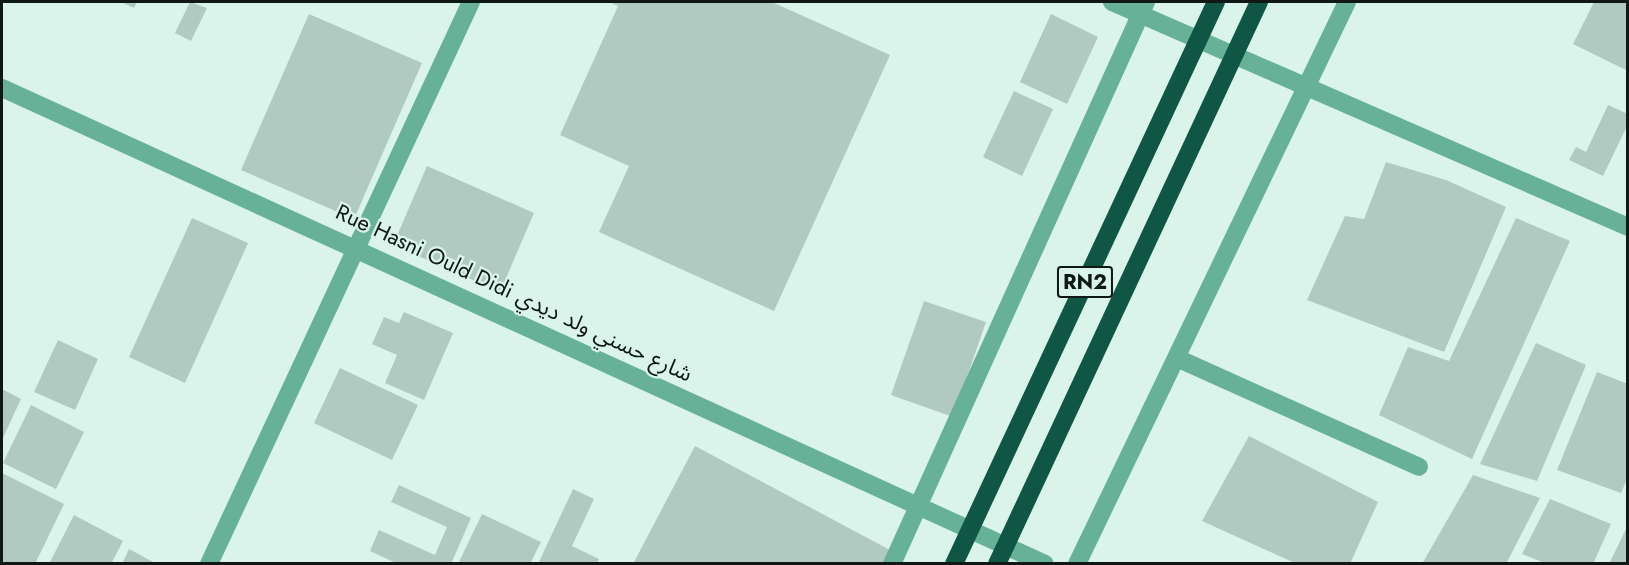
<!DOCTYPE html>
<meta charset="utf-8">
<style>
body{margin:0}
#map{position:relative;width:1629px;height:565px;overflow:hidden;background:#daf4eb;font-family:Jost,"Noto Sans Arabic",sans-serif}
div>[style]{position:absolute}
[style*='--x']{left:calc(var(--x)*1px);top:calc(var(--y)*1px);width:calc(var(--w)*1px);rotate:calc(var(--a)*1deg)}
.building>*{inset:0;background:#b1cac1}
.minor>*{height:18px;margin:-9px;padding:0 9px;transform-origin:9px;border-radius:9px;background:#67b199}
.highway>*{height:18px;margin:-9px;padding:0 9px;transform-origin:9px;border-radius:9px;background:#105645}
span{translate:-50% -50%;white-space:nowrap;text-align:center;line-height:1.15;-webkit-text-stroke:4.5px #daf4eb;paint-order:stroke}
.shield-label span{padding:2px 4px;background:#daf4eb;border:2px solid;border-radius:4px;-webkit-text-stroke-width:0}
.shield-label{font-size:21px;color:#0f1815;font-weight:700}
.street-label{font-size:22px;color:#0f1815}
.frame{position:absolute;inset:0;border:3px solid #0f1815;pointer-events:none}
</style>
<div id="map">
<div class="building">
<i style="clip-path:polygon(121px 2px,137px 2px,134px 8px)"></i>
<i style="clip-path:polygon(190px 2px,207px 8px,191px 41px,175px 33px)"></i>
<i style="clip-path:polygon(609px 2px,772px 2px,890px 55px,774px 311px,599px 232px,629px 166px,560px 135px,618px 6px)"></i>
<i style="clip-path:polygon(1594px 2px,1628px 2px,1628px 71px,1573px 44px)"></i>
<i style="clip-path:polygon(309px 14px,422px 63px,354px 219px,241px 170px)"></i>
<i style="clip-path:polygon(1051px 14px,1098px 37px,1067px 104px,1020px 82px)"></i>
<i style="clip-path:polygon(1014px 91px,1053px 109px,1022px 176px,983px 157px)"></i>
<i style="clip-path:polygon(1608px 105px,1628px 114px,1628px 124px,1603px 176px,1569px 160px,1576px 147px,1586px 152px)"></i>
<i style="clip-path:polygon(1386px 162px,1446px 180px,1506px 207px,1444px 352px,1307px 300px,1345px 216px,1364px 219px)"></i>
<i style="clip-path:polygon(427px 166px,534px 213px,500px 292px,393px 245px)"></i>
<i style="clip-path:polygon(192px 218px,248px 243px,185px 383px,129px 357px)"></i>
<i style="clip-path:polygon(1516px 218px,1570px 241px,1472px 459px,1379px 415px,1408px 347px,1449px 361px)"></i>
<i style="clip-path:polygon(924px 301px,986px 322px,953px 417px,891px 395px)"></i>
<i style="clip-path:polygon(404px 312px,453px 333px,424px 400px,385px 383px,397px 355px,372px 344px,384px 317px,399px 323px)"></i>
<i style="clip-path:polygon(58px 340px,98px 359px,75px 410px,34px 392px)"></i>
<i style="clip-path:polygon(1536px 343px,1586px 365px,1537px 481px,1480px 464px)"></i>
<i style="clip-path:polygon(340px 368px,418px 405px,392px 460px,314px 423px)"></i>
<i style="clip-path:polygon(1597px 372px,1628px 384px,1628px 477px,1621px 493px,1557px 470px)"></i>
<i style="clip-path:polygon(2px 389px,21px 399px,2px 440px)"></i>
<i style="clip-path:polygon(31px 405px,84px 432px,56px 489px,3px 463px)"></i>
<i style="clip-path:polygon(1249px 436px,1378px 502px,1350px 564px,1297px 564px,1202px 521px)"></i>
<i style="clip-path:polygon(695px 446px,890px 550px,883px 564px,633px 564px)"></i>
<i style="clip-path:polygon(2px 473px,64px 504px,35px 564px,2px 564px)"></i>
<i style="clip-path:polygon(1473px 475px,1540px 498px,1506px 564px,1422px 564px)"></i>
<i style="clip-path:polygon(399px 485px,471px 518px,451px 564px,398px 564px,370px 551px,379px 530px,435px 555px,447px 527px,391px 502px)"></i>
<i style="clip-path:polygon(573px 489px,594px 499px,572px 546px,599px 559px,597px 564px,538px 564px)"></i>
<i style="clip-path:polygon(1550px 499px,1611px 524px,1593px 564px,1547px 564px,1522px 554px)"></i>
<i style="clip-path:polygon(482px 514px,541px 542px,530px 564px,458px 564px)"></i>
<i style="clip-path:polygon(74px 515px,123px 541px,111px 564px,49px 564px)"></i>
<i style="clip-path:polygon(1626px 529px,1628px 564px,1609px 564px)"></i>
<i style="clip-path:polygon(129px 549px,157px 564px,122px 564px)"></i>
</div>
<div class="minor">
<i style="--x:1112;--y:2;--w:563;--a:23.56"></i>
<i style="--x:2;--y:88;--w:1146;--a:24.53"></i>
<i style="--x:1179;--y:359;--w:263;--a:24.2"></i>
<i style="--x:209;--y:564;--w:620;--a:-65.01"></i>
<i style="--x:892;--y:564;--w:617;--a:-65.68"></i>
<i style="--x:1077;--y:564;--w:623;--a:-64.34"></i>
</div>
<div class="highway">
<i style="--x:954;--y:564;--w:620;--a:-65.01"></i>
<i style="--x:997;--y:564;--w:620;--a:-65.01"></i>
</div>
<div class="shield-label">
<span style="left:1085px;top:282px">RN2</span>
</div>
<div class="street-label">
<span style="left:514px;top:293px;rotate:25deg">Rue Hasni Ould Didi شارع حسني ولد ديدي</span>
</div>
<div class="frame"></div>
</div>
